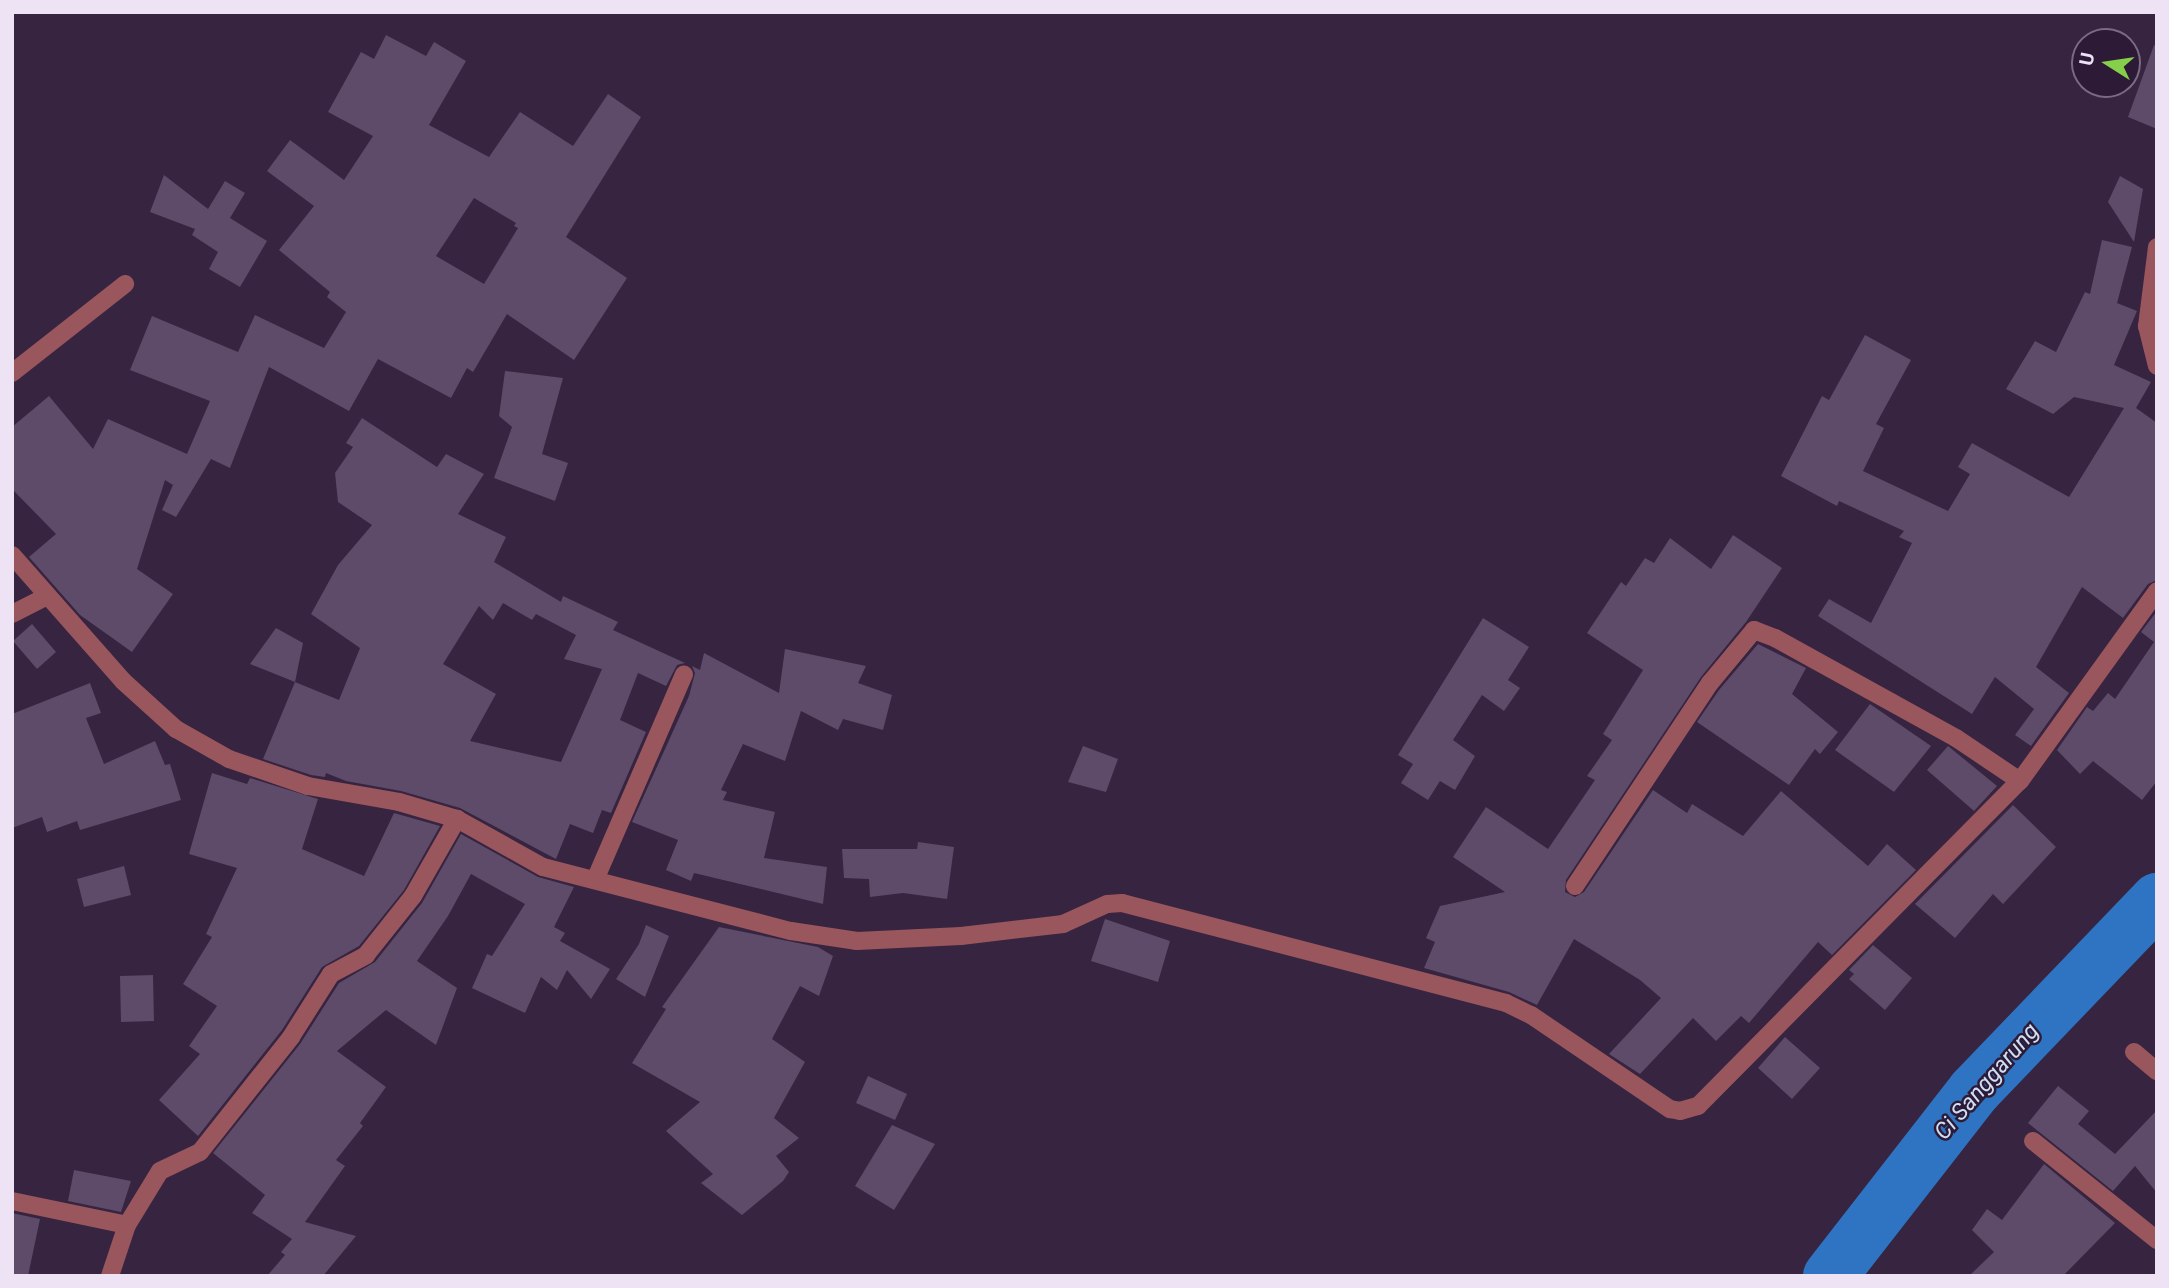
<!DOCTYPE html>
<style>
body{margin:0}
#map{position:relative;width:2169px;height:1288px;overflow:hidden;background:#362440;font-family:Roboto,sans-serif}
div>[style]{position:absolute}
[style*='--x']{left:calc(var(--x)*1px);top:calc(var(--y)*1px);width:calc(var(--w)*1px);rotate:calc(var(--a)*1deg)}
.river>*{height:54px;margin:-27px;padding:0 27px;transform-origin:27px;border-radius:27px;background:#2e74c2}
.building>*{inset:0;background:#5e4a69}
.minor>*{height:18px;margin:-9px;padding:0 9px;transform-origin:9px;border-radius:9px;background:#99565d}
span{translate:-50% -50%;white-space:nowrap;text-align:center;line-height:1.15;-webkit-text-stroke:5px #2c1a36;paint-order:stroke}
.water-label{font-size:23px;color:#cfe0f4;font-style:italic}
.frame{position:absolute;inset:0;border:14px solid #eee2f5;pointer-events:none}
.north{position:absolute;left:2071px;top:28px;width:70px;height:70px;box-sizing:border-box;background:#2c1a36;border:2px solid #7a6a82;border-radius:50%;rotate:282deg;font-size:19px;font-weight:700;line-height:28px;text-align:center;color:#eee2f5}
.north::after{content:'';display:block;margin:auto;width:24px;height:32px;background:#86cf4b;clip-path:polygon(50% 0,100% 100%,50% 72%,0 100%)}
</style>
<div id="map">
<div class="river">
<i style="--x:1830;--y:1276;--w:234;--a:-52.1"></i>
<i style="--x:1974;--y:1091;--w:265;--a:-46.2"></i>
</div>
<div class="building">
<i style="clip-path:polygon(evenodd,386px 35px,426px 56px,434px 42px,466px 61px,429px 125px,489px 157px,520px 112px,573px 146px,608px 94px,641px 117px,566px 237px,627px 278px,574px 360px,507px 314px,473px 372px,467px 368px,451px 398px,378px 359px,349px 411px,269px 367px,230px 468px,211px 459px,176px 517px,162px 510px,173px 485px,165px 480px,137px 569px,173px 594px,132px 652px,80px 615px,29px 557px,56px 534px,12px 489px,12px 427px,49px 396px,93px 449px,108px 419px,187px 454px,210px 401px,130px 370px,152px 316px,238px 352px,255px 315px,324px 348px,346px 312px,327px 297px,330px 292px,279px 250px,314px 206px,267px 171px,290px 140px,344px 180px,373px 136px,328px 112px,361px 52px,374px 59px,386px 35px,474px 198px,516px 223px,514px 226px,518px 228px,484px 284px,436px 256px,474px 198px)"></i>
<i style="clip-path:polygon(2154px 45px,2157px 46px,2157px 129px,2128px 117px)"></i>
<i style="clip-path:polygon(164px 175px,208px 209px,225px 181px,245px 193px,230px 218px,267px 241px,240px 287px,209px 269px,218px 252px,192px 235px,195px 229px,150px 212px)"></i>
<i style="clip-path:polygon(2120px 176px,2143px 189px,2134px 242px,2108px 202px)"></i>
<i style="clip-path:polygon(2102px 240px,2132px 247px,2117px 303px,2137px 311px,2114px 365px,2151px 382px,2136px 408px,2157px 423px,2157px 580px,2148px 584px,2123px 618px,2082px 587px,2036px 667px,2069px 693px,2031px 746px,2015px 735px,2034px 709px,1995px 677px,1972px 714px,1818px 616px,1829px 599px,1871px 623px,1912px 543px,1899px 537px,1904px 531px,1839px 501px,1837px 506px,1781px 476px,1822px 396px,1829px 400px,1865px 335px,1911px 360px,1876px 424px,1884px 428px,1863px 471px,1948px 511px,1970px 474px,1958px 467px,1972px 443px,2069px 497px,2124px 408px,2074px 397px,2053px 414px,2006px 389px,2035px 341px,2056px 352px,2085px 292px,2090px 294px)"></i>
<i style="clip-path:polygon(505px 371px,563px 378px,542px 454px,568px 463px,555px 501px,494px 478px,512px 427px,499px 416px)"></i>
<i style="clip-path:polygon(evenodd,362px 418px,437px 467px,446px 454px,484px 474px,458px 514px,506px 537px,494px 562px,561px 602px,563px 596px,618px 622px,613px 630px,685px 663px,677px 665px,666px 686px,638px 673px,620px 720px,646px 732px,611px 813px,602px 810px,593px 833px,570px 824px,556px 859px,460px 808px,401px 791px,346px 781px,326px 773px,325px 777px,311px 775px,263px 759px,295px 682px,339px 700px,360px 648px,311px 614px,338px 565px,372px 525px,338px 502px,335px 473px,353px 447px,346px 443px,362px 418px,503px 603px,532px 620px,536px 614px,576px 635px,564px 659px,602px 669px,561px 762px,470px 741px,496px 694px,443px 664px,479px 606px,493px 620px,503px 603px)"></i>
<i style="clip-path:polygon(1733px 535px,1782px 568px,1746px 622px,1701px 677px,1566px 880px,1565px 892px,1575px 897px,1584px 892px,1653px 790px,1687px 813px,1692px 804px,1743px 836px,1781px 791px,1868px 866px,1887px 844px,1916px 870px,1832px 955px,1818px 942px,1749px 1023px,1741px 1016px,1716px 1041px,1693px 1018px,1640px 1074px,1609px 1054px,1661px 998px,1640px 980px,1592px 950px,1574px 939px,1537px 1005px,1509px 992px,1424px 968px,1435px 942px,1426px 938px,1440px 906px,1505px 892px,1453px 857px,1486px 807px,1548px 849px,1595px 780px,1587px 776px,1612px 740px,1603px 734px,1643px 670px,1587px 633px,1621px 582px,1626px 586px,1645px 558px,1654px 563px,1670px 538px,1711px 569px)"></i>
<i style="clip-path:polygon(2157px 611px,2157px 781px,2142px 800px,2093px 761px,2080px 774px,2057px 750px,2087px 707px,2093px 711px,2108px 693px,2115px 699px,2154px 642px,2141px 632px)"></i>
<i style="clip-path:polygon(1483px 618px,1529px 647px,1508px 680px,1520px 688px,1504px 711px,1482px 695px,1453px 740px,1475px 756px,1455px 790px,1440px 781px,1428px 800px,1401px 783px,1413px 764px,1398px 755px)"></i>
<i style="clip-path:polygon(32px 624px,56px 652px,37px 669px,13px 641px)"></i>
<i style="clip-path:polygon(276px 628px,303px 643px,295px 682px,250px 664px)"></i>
<i style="clip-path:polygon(1758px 644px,1806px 668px,1792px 694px,1838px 732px,1820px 754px,1815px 749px,1789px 785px,1697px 722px,1719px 690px)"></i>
<i style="clip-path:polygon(785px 649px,866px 666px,858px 683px,892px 695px,883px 730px,843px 719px,838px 730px,801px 711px,785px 761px,743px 744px,721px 790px,727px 792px,723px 800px,775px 812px,764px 858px,827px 867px,823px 904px,694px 873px,691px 881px,666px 870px,678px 840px,632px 822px,689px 696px,695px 673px,692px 666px,700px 670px,704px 653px,779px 693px)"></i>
<i style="clip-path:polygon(90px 683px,101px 713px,86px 718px,104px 764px,155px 741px,165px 765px,170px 764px,181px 800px,80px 830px,77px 821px,47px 832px,42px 817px,12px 828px,12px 714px)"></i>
<i style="clip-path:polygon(1870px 704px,1931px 746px,1894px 792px,1835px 750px)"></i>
<i style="clip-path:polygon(1083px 746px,1118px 759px,1106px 792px,1068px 782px)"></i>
<i style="clip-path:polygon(1948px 746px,1997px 786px,1974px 811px,1927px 770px)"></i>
<i style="clip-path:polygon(212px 773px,247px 784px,250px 778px,318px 799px,302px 849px,364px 876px,394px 813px,440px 826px,404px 890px,359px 946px,322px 967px,282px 1030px,198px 1136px,159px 1100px,200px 1054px,189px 1046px,217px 1006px,183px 984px,212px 937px,206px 934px,237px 868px,189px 854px)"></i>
<i style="clip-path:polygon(2013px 805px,2056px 847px,2003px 904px,1993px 894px,1955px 938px,1915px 904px)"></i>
<i style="clip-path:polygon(461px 834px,538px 877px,574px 887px,554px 927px,565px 933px,560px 941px,610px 969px,591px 999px,567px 970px,557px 990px,541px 977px,525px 1013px,472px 988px,487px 954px,492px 956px,525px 904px,471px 874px,448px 916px,417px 961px,457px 988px,436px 1045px,386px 1010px,337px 1051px,386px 1087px,360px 1123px,363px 1126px,336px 1160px,345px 1166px,305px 1222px,356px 1236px,323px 1276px,267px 1276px,285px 1255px,281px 1252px,292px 1239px,252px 1213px,265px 1195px,213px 1153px,300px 1044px,339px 983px,375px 962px,422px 903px)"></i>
<i style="clip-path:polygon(918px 842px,954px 847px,947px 899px,903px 893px,870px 897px,869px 879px,844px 878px,842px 849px,917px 849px)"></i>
<i style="clip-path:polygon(124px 866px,131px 895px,84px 907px,77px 879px)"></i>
<i style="clip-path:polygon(1105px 919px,1170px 941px,1158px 982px,1091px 961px)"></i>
<i style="clip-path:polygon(646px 925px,669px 936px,645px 997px,616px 979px,639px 944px)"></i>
<i style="clip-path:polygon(719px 927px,818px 947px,833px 956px,819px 996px,800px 986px,772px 1039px,805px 1062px,774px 1118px,799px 1138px,776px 1156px,789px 1172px,783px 1181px,742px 1215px,701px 1183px,713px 1174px,666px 1131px,700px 1102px,632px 1063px,666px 1009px,662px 1007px)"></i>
<i style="clip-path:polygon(1873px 945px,1912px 978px,1885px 1010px,1849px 979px,1854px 974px,1849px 970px)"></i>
<i style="clip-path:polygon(153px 975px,154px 1021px,121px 1022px,120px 976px)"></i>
<i style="clip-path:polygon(1785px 1037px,1820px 1068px,1792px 1099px,1758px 1068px)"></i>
<i style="clip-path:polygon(868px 1076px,907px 1094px,895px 1120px,856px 1103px)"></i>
<i style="clip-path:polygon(2058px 1086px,2089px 1111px,2078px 1124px,2115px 1154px,2157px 1110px,2157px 1193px,2135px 1166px,2113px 1191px,2028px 1123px)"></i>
<i style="clip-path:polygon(892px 1125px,935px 1144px,894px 1210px,855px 1186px)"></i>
<i style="clip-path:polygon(2044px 1164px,2115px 1223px,2063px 1276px,1969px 1276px,1994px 1252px,1972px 1230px,1987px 1209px,2002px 1220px)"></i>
<i style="clip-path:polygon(74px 1170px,131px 1181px,121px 1212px,68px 1201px)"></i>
<i style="clip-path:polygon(12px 1213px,40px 1219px,28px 1276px,12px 1276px)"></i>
</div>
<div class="minor">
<i style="--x:2157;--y:247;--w:80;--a:97.2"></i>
<i style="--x:2147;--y:326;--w:41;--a:76"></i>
<i style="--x:12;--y:373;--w:144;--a:-38.2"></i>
<i style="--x:12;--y:555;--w:168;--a:48.6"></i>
<i style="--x:123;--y:681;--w:72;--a:42.2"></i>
<i style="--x:176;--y:729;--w:61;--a:29.5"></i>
<i style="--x:229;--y:759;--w:83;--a:18.9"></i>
<i style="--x:308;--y:786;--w:92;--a:10"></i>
<i style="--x:399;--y:802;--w:60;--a:16.3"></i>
<i style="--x:457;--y:819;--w:98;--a:29.2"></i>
<i style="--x:543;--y:867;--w:256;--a:14.5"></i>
<i style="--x:791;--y:931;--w:67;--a:8.6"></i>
<i style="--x:857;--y:941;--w:104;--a:-2.8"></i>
<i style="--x:961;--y:936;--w:103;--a:-6.7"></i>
<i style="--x:1063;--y:924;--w:48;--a:-24.4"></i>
<i style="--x:1107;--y:904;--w:15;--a:-4"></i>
<i style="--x:1122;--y:903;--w:397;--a:14.6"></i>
<i style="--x:1506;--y:1003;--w:28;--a:26"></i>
<i style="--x:1531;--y:1015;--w:168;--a:34.1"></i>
<i style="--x:1670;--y:1109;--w:10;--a:11"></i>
<i style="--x:1680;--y:1111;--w:19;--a:-16"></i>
<i style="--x:1698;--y:1106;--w:458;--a:-45.3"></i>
<i style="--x:2020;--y:781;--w:234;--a:-54.2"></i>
<i style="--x:12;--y:614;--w:38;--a:-27"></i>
<i style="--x:595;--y:880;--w:224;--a:-66.6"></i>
<i style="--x:1575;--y:886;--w:244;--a:-56.4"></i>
<i style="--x:1710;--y:683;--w:69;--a:-50.3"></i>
<i style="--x:1754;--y:630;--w:22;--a:21"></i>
<i style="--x:1775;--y:638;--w:207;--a:28.9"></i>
<i style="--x:1956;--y:738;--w:77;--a:33.9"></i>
<i style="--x:2134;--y:1052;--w:30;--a:40"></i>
<i style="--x:2033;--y:1141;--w:159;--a:38.6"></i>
<i style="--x:12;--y:1201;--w:117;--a:11.8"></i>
<i style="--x:110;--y:1276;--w:54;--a:-71.6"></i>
<i style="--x:127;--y:1225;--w:63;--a:-58.6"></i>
<i style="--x:160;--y:1171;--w:44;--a:-25.4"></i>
<i style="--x:200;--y:1152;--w:147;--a:-51.6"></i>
<i style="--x:291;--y:1037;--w:75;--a:-57.6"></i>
<i style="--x:331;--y:974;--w:40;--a:-28"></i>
<i style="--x:366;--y:955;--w:75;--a:-51.5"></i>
<i style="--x:413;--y:896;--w:89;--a:-60.3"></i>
</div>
<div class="water-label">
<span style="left:1987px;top:1082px;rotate:-49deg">Ci Sanggarung</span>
</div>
<div class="frame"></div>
<div class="north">U</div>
</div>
